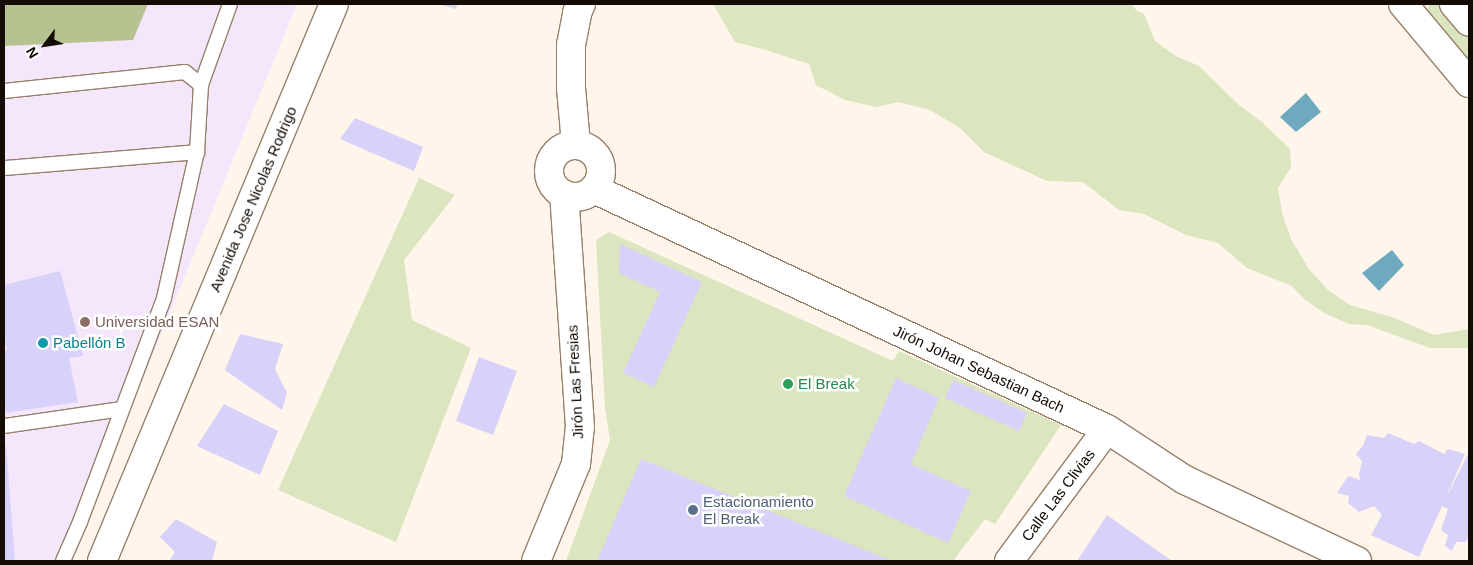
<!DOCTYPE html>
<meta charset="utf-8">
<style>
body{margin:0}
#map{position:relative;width:1473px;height:565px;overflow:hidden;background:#fff5eb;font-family:Helvetica,sans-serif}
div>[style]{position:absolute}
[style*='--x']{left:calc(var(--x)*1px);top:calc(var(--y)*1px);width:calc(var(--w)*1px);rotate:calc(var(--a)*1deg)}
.education>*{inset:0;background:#f4e7fb}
.green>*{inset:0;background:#dbe5bf}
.forest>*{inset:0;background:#b6c290}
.water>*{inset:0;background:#6fa9bf}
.building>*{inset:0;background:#d8d1f9}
.roads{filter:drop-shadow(1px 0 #97806a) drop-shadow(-1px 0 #97806a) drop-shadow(0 1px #97806a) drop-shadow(0 -1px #97806a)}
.lane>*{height:14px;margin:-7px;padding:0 7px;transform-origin:7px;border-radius:7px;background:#fff}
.street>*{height:28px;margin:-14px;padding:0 14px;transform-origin:14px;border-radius:14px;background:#fff}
.street>.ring{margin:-14px;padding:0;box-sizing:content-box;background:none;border:28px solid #fff;border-radius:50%}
.secondary>*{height:28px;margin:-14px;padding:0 14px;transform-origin:14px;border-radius:14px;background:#fff}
.dots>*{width:14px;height:14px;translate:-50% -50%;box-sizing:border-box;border:2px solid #fff;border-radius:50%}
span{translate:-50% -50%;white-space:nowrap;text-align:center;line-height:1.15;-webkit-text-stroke:5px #fff;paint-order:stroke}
.street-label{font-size:15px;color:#140c05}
.education-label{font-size:15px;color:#785e54}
.left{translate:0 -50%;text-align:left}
.culture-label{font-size:15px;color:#0d838f}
.leisure-label{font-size:15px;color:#27864d}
.service-label{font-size:15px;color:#4e5e75}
.frame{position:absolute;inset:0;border:5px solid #140c05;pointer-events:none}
.north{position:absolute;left:20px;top:20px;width:50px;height:50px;-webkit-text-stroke:4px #fff;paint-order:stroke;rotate:239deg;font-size:14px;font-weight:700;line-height:20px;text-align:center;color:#140c05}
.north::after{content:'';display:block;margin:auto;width:18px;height:22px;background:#140c05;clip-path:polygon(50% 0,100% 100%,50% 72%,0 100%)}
</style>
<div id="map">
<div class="education">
<i style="clip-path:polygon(4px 4px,297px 4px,68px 561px,4px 561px)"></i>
</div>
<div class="green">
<i style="clip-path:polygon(713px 4px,1131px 4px,1137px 11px,1144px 14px,1155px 41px,1176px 56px,1199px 66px,1239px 105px,1263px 123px,1290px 149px,1291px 167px,1278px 188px,1282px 213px,1291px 239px,1309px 269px,1328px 290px,1350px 305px,1392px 317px,1434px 335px,1469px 329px,1469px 348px,1430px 348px,1367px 325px,1349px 324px,1324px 313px,1304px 299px,1292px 286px,1247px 268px,1218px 243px,1186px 235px,1144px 214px,1119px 210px,1083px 182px,1047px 181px,984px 152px,960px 128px,930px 110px,898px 102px,877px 107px,845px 100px,816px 85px,809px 64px,766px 50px,735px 42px)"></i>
<i style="clip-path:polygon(1432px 4px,1441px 4px,1469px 31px,1469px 64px,1427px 13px,1428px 6px)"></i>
<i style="clip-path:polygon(419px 178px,455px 195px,404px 260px,412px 320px,471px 348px,396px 542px,278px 490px)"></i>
<i style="clip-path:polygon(609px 232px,893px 361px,899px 351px,1061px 425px,995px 524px,985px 519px,953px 561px,566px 561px,610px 440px,605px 408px,596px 240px)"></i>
</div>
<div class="forest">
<i style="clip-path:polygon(4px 4px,148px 4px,133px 40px,4px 46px)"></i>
</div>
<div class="water">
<i style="clip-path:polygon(1306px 93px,1321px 112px,1296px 132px,1280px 117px)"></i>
<i style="clip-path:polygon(1392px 250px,1404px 265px,1379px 291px,1362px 273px)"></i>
</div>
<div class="building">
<i style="clip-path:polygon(438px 4px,457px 4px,456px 9px)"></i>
<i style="clip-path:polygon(355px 118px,423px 147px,414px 171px,340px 139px)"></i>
<i style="clip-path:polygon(620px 244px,702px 282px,654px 387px,623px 373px,660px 292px,619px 273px)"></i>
<i style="clip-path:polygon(60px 271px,83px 356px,69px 358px,78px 402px,6px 413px,4px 401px,4px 351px,7px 350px,4px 335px,4px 285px)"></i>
<i style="clip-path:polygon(240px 334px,283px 344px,275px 369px,287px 393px,282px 410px,225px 370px)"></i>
<i style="clip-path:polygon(479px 357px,517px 371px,493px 435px,456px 421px)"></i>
<i style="clip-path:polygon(896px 378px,939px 398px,911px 464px,971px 491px,948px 543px,844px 496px)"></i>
<i style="clip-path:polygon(953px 380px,1027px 413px,1019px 431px,945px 398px)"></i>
<i style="clip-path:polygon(224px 404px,278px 431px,260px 475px,197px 446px)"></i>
<i style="clip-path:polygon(1388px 433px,1414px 444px,1419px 441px,1444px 454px,1448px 449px,1465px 454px,1444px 502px,1469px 452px,1469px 534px,1466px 542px,1456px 542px,1452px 551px,1445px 546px,1448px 535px,1441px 530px,1448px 509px,1442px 506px,1419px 557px,1371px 535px,1382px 515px,1374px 506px,1359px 512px,1348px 503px,1349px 496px,1337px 493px,1348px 476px,1360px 480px,1359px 474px,1362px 461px,1356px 454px,1363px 446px,1367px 435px,1384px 438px)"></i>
<i style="clip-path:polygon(4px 446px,6px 446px,15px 561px,4px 561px)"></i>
<i style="clip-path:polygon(641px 459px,892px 561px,597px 561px)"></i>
<i style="clip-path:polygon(1107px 515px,1172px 561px,1077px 561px)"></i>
<i style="clip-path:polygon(176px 519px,217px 542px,212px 561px,169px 561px,175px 552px,160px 537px)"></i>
</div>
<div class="roads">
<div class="lane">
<i style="--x:4;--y:91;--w:182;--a:-6"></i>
<i style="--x:185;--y:72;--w:21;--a:39"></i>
<i style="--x:4;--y:168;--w:194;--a:-4.7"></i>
<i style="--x:4;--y:426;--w:119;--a:-8.2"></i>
<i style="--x:63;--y:561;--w:43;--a:-66.4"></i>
<i style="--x:80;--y:522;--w:239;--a:-69.4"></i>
<i style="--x:164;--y:298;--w:150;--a:-77.3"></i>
<i style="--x:197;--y:152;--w:67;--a:-86.6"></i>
<i style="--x:201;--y:85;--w:86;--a:-70.3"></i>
</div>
<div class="street">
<i style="--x:576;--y:144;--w:56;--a:-95.1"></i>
<i style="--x:571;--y:88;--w:43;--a:-90"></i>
<i style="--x:571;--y:45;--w:33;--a:-79"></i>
<i style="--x:577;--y:13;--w:10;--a:-66"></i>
<i class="ring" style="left:549px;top:145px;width:24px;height:24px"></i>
<i style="--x:594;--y:189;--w:566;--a:25.07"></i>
<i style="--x:1107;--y:429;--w:93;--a:33.2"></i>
<i style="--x:1185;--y:480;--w:190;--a:25.2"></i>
<i style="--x:102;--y:561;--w:603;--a:-67.39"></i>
<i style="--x:536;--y:561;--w:105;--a:-67.6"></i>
<i style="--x:576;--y:464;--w:37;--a:-84"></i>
<i style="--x:580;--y:427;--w:233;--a:-93.9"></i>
<i style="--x:1009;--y:561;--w:164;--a:-53.4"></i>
</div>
<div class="secondary">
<i style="--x:1403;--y:4;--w:103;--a:50.1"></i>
<i style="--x:1454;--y:4;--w:23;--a:50"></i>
</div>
</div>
<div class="dots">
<i style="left:85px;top:322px;background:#8d6e63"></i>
<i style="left:43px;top:343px;background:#0f9aa8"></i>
<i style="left:788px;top:384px;background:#2e9e5b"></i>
<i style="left:693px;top:510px;background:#5c6f8a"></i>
</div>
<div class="street-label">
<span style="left:253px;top:199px;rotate:-67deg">Avenida Jose Nicolas Rodrigo</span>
<span style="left:979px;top:369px;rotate:25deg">Jirón Johan Sebastian Bach</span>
<span style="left:575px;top:382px;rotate:-93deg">Jirón Las Fresias</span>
<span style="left:1058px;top:495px;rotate:-53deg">Calle Las Clivias</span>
</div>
<div class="education-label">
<span class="left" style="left:95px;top:322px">Universidad ESAN</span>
</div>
<div class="culture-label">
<span class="left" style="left:53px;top:343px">Pabellón B</span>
</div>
<div class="leisure-label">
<span class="left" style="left:798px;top:384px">El Break</span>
</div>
<div class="service-label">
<span class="left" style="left:703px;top:510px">Estacionamiento<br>El Break</span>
</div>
<div class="frame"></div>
<div class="north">N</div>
</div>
